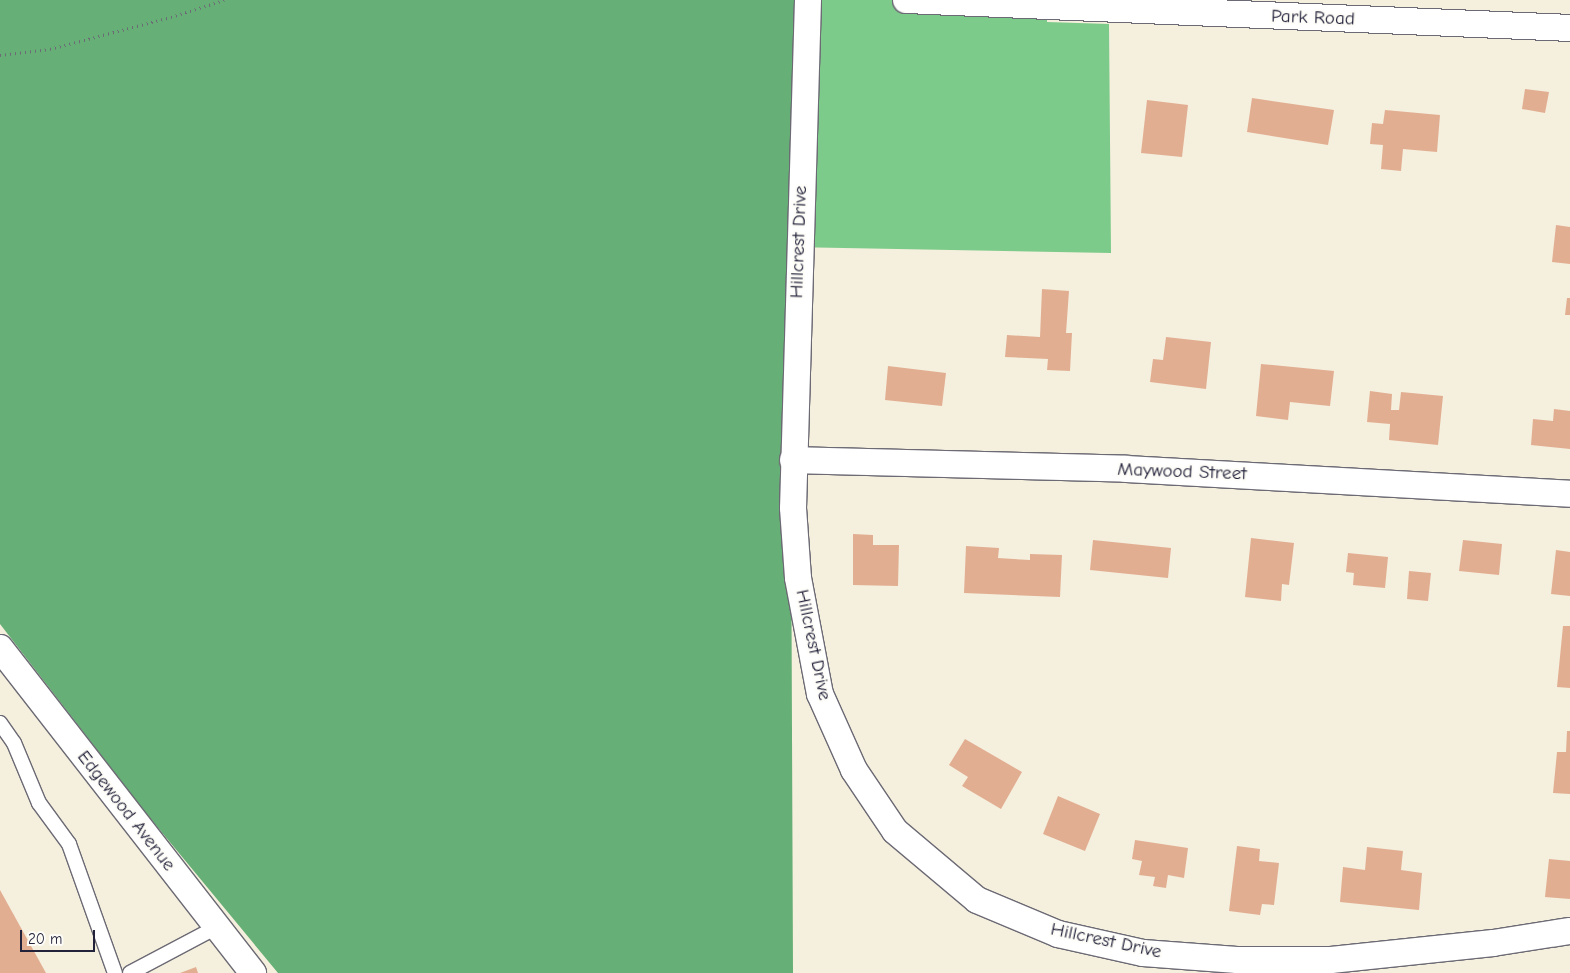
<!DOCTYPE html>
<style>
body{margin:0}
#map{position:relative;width:1570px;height:973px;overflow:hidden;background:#f5efdd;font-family:"Comic Neue",sans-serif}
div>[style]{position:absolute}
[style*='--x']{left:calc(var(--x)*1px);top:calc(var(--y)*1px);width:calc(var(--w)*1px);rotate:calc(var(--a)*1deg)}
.green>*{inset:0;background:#7dcb8a}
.forest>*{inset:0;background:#66af76}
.building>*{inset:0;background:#e2ae92}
.path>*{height:3px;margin-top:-1.5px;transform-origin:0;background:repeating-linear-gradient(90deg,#6c6a74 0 1px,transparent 0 5px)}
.roads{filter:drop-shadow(1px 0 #6c6a74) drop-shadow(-1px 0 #6c6a74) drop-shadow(0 1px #6c6a74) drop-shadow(0 -1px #6c6a74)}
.lane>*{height:14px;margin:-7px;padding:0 7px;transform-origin:7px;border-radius:7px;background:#fff}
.street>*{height:26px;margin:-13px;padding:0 13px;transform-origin:13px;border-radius:13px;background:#fff}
span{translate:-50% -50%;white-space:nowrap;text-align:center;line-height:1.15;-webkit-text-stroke:4px #fdfcf7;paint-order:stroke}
.street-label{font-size:19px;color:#22223b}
.scale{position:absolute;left:20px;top:930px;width:75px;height:22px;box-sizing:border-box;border:2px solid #22223b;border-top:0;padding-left:6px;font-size:15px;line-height:18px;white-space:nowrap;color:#22223b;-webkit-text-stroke:4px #fdfcf7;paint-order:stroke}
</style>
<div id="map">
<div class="green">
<i style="clip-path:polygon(801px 0,1047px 0,1047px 22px,1109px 24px,1111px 253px,790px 247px)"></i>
</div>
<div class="forest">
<i style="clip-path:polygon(0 0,801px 0,790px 247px,793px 973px,278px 973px,145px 812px,0 624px)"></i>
</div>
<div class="building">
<i style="clip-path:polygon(1525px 89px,1549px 92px,1545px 113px,1522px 109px)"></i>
<i style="clip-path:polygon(1252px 98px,1334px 110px,1328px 145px,1247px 132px)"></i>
<i style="clip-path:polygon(1147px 100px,1188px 105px,1182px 157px,1141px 153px)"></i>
<i style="clip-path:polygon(1385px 110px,1440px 115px,1437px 152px,1403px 149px,1401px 171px,1381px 169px,1383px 145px,1370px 144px,1372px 123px,1383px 124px)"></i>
<i style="clip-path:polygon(1556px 225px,1570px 227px,1570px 264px,1552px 262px)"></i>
<i style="clip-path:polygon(1042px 289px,1069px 291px,1066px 333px,1072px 333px,1070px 371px,1047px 370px,1048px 359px,1005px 357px,1007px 335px,1040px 337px)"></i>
<i style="clip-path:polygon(1567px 298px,1570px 298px,1570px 315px,1565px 315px)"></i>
<i style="clip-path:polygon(1166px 337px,1211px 342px,1206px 389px,1150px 382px,1153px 359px,1163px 360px)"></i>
<i style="clip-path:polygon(1261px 364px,1334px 371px,1330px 406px,1290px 402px,1288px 420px,1256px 416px)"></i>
<i style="clip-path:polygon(888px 366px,946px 373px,942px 406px,885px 400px)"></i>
<i style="clip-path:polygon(1370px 391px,1392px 394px,1391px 410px,1399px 410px,1401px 392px,1443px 396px,1438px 445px,1389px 440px,1390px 424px,1367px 422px)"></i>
<i style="clip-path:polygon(1554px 409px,1570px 411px,1570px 449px,1531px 445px,1533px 419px,1553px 421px)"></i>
<i style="clip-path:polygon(853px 534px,873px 535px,873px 545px,899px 545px,898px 586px,853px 585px)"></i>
<i style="clip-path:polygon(1251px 538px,1294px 543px,1289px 585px,1282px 584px,1281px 601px,1245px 597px)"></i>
<i style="clip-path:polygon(1093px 540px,1171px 548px,1168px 578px,1090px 570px)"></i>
<i style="clip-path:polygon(1463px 540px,1502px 544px,1499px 575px,1459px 571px)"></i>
<i style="clip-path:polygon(966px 546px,999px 548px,998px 558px,1030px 560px,1030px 554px,1062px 555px,1060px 597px,964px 593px)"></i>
<i style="clip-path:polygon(1556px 550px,1570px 552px,1570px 596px,1551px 594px)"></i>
<i style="clip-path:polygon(1348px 553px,1388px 557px,1385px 588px,1353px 585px,1354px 573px,1346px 572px)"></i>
<i style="clip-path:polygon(1409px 571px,1431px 573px,1428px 601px,1407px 599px)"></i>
<i style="clip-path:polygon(1563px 626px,1570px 626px,1570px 688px,1557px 687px)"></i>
<i style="clip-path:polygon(1567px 731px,1570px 731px,1570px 794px,1553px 793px,1557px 752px,1566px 752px)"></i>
<i style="clip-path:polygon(965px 739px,1022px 772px,1001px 809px,962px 786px,968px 777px,949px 765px)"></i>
<i style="clip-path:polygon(1058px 796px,1100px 814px,1085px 851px,1043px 834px)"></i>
<i style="clip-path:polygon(1135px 840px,1188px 848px,1184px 878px,1168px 875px,1166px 888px,1153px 886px,1155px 877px,1139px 875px,1142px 861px,1132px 859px)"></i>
<i style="clip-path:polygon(1237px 846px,1260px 849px,1259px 861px,1279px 863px,1274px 905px,1262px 904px,1260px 915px,1229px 911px)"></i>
<i style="clip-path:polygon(1367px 847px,1403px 851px,1401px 870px,1422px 873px,1419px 910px,1340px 902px,1343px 867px,1365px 870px)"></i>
<i style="clip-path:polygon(1549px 859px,1570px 861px,1570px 899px,1545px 897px)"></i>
<i style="clip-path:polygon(0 890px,46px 973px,0 973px)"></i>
<i style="clip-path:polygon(196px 967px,198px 973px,180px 973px)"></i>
</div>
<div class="path">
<i style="--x:0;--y:55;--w:50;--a:-6.8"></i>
<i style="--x:50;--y:49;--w:125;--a:-14.8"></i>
<i style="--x:171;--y:17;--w:56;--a:-17.8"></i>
</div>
<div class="roads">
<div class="lane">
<i style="--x:0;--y:723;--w:24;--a:55"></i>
<i style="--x:14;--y:743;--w:65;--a:67.4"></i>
<i style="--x:39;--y:803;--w:51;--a:53.8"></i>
<i style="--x:69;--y:844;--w:137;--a:70.4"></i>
<i style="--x:130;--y:973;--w:98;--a:-27.9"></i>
</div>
<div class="street">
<i style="--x:808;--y:0;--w:508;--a:91.69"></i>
<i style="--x:793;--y:508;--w:70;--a:85.9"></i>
<i style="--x:798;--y:578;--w:118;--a:79.3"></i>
<i style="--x:820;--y:694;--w:83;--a:65.9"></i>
<i style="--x:854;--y:770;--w:73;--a:56.1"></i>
<i style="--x:895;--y:831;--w:107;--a:40.1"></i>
<i style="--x:977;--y:900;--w:88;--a:22.8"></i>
<i style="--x:1058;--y:934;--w:87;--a:12.6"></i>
<i style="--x:1143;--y:953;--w:94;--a:4.3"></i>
<i style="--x:1237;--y:960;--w:94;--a:0"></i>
<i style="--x:1331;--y:960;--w:163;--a:-6"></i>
<i style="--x:1493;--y:943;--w:78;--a:-8.9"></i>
<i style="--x:906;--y:0;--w:665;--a:2.41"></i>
<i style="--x:793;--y:460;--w:333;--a:1.5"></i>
<i style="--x:1126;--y:469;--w:445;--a:3.2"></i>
<i style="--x:0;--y:648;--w:412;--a:52.1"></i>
</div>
</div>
<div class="street-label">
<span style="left:1313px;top:18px;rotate:2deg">Park Road</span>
<span style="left:799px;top:242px;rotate:-88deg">Hillcrest Drive</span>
<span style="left:1182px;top:472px;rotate:2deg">Maywood Street</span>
<span style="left:813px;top:645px;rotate:78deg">Hillcrest Drive</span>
<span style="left:126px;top:811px;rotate:52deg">Edgewood Avenue</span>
<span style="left:1106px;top:941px;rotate:12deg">Hillcrest Drive</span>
</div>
<div class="scale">20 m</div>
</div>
